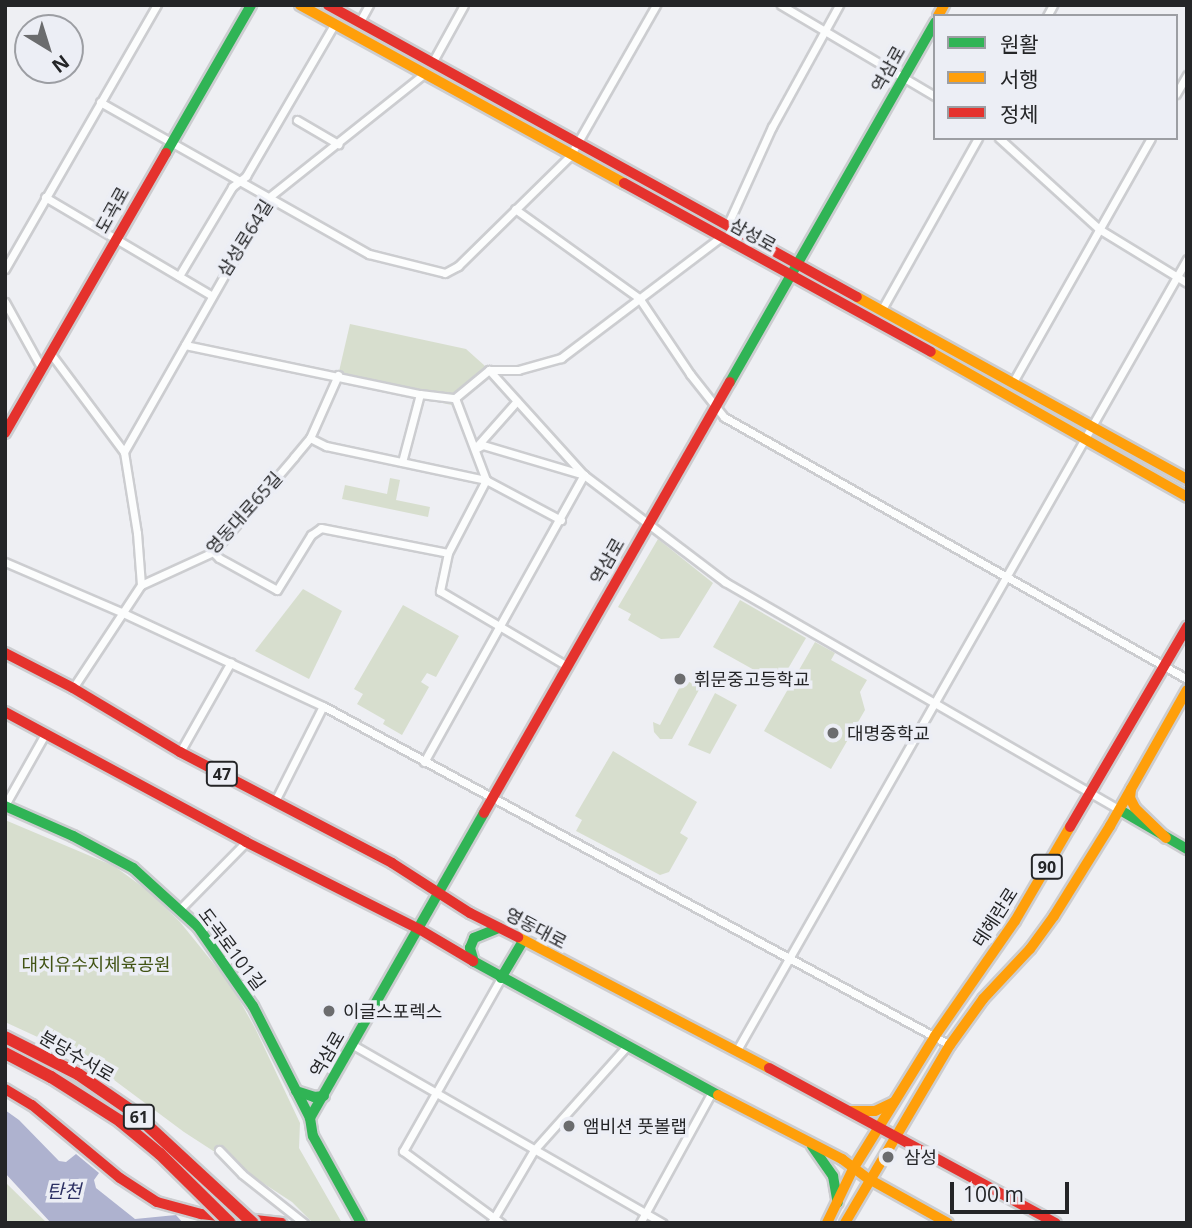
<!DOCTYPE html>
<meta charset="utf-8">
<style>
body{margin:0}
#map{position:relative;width:1192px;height:1228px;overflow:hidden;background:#eeeff3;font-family:"Open Sans","Noto Sans KR",sans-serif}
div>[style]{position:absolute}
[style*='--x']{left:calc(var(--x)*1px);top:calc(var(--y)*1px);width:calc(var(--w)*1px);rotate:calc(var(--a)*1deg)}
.green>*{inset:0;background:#d7dece}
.water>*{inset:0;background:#aeb2cf}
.roads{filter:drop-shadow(2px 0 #cccdd0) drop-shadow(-2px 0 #cccdd0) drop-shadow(0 2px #cccdd0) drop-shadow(0 -2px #cccdd0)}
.street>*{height:7px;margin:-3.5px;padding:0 3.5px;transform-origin:3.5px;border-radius:3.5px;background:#fcfdfd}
.fast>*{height:10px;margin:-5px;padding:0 5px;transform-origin:5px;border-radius:5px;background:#30b455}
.slow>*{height:10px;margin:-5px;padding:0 5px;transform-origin:5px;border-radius:5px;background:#ff9f0a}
.jam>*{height:10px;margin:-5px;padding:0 5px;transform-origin:5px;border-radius:5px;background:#e5322d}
.bridges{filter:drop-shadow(2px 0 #cccdd0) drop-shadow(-2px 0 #cccdd0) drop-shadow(0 2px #cccdd0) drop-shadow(0 -2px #cccdd0)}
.jam-bridge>*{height:12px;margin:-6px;padding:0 6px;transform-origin:6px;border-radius:6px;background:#e5322d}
.dots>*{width:19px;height:19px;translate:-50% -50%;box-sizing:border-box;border:4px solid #eceef5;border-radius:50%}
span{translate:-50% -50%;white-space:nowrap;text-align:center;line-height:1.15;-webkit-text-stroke:7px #eceef5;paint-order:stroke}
.shield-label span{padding:2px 5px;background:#eceef5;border:2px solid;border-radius:5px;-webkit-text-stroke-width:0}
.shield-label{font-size:16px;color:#242527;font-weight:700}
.street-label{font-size:18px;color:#242527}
.poi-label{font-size:18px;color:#242527}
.left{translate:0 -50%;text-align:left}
.park-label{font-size:18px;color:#415314}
.water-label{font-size:19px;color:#2c3063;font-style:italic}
.frame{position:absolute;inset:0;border:7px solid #242527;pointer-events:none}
.legend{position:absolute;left:933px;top:14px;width:245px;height:126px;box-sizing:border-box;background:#eceef5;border:2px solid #9c9ea3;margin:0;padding:9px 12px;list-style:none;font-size:21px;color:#242527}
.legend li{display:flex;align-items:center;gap:14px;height:35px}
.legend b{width:35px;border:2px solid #9c9ea3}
.north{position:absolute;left:14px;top:14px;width:70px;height:70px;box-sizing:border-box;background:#eceef5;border:2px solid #9c9ea3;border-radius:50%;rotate:142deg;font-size:19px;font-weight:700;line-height:28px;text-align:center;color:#242527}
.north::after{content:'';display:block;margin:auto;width:24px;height:32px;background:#6b6c6e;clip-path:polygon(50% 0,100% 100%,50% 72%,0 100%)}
.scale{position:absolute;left:950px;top:1182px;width:119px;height:32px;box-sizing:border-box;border:4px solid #242527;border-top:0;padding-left:9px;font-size:21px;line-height:24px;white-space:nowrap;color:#242527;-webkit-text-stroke:5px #eceef5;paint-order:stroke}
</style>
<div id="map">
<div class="green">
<i style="clip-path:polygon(350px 324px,466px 349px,494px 374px,456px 406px,337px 380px)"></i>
<i style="clip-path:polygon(390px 478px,400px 480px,396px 500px,430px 507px,428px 517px,342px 499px,345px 485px,387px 494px)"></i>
<i style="clip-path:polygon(658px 539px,713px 583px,679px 638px,661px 639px,628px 620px,631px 614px,618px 607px)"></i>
<i style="clip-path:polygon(303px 589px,342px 611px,309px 679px,255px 651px)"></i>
<i style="clip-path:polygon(740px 600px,806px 638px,779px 684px,713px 647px)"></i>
<i style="clip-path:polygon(403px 605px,459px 636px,436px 677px,427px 673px,421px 682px,429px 687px,402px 735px,383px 724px,385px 720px,357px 704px,363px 694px,354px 689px)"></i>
<i style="clip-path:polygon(815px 642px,835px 653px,831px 660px,867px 680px,860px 692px,865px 710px,831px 769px,764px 731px)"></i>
<i style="clip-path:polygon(684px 679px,700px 688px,672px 739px,660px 739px,654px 732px,653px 722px,660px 725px)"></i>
<i style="clip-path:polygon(715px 693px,737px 705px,710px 754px,688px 745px)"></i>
<i style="clip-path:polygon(613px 751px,697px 802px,680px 833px,688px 838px,669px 872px,660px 875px,576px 831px,582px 820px,575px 816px)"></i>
<i style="clip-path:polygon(5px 820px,114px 866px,147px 890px,180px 922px,231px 985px,255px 1028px,300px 1123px,299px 1148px,342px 1223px,313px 1223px,292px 1202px,184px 1132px,110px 1077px,70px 1052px,5px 1022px)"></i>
<i style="clip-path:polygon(5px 1182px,47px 1223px,5px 1223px)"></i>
</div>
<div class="water">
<i style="clip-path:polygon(5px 1110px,19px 1120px,59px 1161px,66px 1162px,76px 1154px,99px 1173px,94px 1180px,96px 1188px,135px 1219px,176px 1215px,183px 1223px,51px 1223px,5px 1173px)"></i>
</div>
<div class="roads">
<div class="street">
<i style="--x:781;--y:5;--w:179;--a:30.6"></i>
<i style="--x:1047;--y:16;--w:13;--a:-61"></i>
<i style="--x:359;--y:23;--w:21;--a:-61"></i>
<i style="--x:432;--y:63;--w:66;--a:-61.1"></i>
<i style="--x:1176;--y:94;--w:22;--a:-60"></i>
<i style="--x:100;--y:102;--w:309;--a:29.5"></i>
<i style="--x:369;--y:254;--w:78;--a:14"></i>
<i style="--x:445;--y:273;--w:15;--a:-28"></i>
<i style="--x:458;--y:266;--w:157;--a:-44.5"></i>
<i style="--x:570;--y:156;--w:174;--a:-60.3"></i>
<i style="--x:297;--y:120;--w:48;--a:30.3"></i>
<i style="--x:999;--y:138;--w:135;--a:42.3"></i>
<i style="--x:1099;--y:229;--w:103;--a:31.5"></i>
<i style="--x:45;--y:197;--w:193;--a:30.6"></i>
<i style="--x:515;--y:209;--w:153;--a:35.7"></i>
<i style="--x:639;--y:298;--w:92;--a:56.1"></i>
<i style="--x:690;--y:374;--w:55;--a:51.7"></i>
<i style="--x:724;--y:417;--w:532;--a:29.5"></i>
<i style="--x:727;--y:226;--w:109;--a:-65.6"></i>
<i style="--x:772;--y:127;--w:139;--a:-61.2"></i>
<i style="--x:5;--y:269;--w:305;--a:-60.1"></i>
<i style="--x:179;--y:276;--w:104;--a:-59.2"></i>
<i style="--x:232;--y:187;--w:18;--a:-38"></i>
<i style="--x:246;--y:176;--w:177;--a:-59.8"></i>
<i style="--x:5;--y:302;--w:77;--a:61.1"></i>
<i style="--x:881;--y:311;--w:198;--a:-60.7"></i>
<i style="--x:185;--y:345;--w:240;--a:11.8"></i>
<i style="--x:420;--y:394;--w:35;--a:7"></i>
<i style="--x:455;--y:398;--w:44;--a:-39.5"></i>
<i style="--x:489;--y:370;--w:29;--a:0"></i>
<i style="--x:518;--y:370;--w:45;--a:-15.6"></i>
<i style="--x:561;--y:358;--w:201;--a:-37.1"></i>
<i style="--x:51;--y:354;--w:122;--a:53.3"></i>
<i style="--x:124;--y:452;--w:82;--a:80.9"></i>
<i style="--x:137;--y:533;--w:52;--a:85.6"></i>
<i style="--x:489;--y:370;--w:142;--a:47.9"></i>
<i style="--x:584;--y:475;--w:177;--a:37.2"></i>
<i style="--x:725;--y:582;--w:456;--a:30"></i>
<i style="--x:1013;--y:382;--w:280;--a:-60.5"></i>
<i style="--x:455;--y:398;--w:88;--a:69.3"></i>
<i style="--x:486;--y:480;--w:82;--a:117.5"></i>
<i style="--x:448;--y:553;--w:39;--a:102"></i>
<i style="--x:440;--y:591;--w:147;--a:30.6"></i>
<i style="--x:310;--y:438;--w:18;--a:27"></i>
<i style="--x:326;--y:446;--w:164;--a:12"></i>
<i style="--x:486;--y:480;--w:85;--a:28.1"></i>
<i style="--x:477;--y:446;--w:60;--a:-48.4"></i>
<i style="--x:124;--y:452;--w:292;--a:-60.4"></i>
<i style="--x:268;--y:198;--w:199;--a:-38.5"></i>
<i style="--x:402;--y:462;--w:70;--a:-75.2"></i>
<i style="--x:213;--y:552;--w:8;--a:45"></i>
<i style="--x:219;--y:558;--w:66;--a:28.9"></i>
<i style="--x:277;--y:590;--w:65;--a:-58.3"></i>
<i style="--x:311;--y:535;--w:12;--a:-35"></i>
<i style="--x:321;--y:528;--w:129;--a:11.1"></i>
<i style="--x:5;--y:562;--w:126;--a:23.3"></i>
<i style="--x:121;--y:612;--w:223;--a:25"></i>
<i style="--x:323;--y:706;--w:713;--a:28.4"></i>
<i style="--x:73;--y:688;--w:123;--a:-56.6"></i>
<i style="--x:141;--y:585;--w:79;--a:-24.6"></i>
<i style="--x:213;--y:552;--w:125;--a:-49.5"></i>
<i style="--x:294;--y:457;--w:25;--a:-50"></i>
<i style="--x:310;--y:438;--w:69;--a:-66"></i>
<i style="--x:180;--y:752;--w:103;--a:-60.5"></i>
<i style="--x:424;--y:762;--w:329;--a:-60.9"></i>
<i style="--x:584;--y:475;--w:105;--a:-163.5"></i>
<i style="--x:483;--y:445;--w:9;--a:153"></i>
<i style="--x:275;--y:801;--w:106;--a:-63.2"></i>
<i style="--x:5;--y:805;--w:81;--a:-60.6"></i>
<i style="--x:180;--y:909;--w:94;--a:-45.4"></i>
<i style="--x:501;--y:978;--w:199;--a:119.5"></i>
<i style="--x:403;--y:1151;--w:122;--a:36.3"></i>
<i style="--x:353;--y:1045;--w:357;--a:29.9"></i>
<i style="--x:737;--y:1050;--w:910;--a:-60.36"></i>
<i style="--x:219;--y:1150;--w:33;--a:46"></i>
<i style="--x:242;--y:1174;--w:79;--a:38.3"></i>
<i style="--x:491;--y:1223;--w:85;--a:-59.5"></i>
<i style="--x:534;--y:1150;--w:138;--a:-48.2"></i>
<i style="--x:640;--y:1223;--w:149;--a:-61.2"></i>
</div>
<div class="fast">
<i style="--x:166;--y:153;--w:171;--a:-60.1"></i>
<i style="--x:730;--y:382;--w:414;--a:-60.3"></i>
<i style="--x:5;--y:806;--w:74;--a:23.8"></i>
<i style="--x:73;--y:836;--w:68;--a:28.1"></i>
<i style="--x:133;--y:868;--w:88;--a:42.2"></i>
<i style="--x:198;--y:927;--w:96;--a:55.2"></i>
<i style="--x:253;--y:1006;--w:126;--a:63"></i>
<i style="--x:310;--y:1118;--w:18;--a:81"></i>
<i style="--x:313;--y:1136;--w:99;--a:61.1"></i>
<i style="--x:1120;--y:810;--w:78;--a:30.2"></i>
<i style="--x:473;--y:961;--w:279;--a:28.7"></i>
<i style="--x:474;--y:962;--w:15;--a:-106"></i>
<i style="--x:470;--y:948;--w:11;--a:-68"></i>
<i style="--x:474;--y:938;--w:27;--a:-22"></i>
<i style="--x:501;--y:978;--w:43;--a:-59.3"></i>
<i style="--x:296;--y:1091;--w:19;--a:18"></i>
<i style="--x:314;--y:1097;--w:10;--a:-6"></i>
<i style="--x:310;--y:1118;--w:351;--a:-60.3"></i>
<i style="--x:812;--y:1146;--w:37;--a:55"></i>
<i style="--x:833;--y:1176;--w:27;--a:80"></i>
</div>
<div class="slow">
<i style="--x:300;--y:5;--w:370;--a:28.8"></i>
<i style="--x:938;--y:16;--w:13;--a:-61"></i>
<i style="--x:857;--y:297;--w:377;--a:28.9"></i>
<i style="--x:931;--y:352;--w:294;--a:29.5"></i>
<i style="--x:1131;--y:789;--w:9;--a:96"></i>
<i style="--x:1130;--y:798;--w:11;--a:63"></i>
<i style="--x:1135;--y:808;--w:43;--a:44.1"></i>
<i style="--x:518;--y:937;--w:283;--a:27.6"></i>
<i style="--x:718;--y:1095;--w:140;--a:27.3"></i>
<i style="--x:842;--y:1159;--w:34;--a:37"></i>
<i style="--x:869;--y:1179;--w:90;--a:29.1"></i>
<i style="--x:850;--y:1111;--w:25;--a:0"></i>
<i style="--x:875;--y:1111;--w:21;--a:-25"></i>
<i style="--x:827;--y:1223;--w:60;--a:-64.3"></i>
<i style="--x:853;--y:1169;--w:156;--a:-58.3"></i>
<i style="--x:935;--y:1036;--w:140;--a:-55.2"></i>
<i style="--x:1015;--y:921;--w:109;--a:-59.7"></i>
<i style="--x:845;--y:1223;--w:207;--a:-59.5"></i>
<i style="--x:950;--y:1045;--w:57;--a:-54.3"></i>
<i style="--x:983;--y:999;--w:69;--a:-46.8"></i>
<i style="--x:1030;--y:949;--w:41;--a:-54"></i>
<i style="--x:1054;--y:916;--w:106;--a:-58.1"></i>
<i style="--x:1110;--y:826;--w:156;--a:-60.5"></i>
</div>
<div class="jam">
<i style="--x:328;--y:5;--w:604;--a:28.9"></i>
<i style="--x:624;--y:183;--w:350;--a:28.8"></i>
<i style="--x:5;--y:433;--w:323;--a:-60.1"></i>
<i style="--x:5;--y:653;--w:76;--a:27.2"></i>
<i style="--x:73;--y:688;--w:125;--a:30.9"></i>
<i style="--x:180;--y:752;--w:239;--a:27.6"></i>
<i style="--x:392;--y:863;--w:93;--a:32.7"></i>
<i style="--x:470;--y:913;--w:54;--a:26.6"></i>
<i style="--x:5;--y:712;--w:274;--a:28.3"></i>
<i style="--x:246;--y:842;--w:194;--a:26.7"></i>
<i style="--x:419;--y:929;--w:63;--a:30.7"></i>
<i style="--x:484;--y:813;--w:496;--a:-60.3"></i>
<i style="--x:1070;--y:827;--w:232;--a:-59.7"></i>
<i style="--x:769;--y:1068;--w:326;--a:28.4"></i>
<i style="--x:5;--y:1089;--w:31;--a:31"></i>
<i style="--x:32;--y:1105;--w:114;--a:39.7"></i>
<i style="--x:120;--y:1178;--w:44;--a:33"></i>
<i style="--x:157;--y:1202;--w:46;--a:15.3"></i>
<i style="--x:201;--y:1214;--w:81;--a:6.4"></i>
</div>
</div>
<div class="bridges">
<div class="jam-bridge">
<i style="--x:5;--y:1037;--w:82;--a:26.9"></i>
<i style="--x:78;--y:1074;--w:67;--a:34.6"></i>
<i style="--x:133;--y:1112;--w:163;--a:42.8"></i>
<i style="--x:5;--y:1053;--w:52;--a:27.6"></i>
<i style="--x:51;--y:1077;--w:82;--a:32.5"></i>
<i style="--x:120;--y:1121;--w:52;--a:39.5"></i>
<i style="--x:160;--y:1154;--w:98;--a:44.6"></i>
</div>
</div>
<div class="dots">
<i style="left:680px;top:679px;background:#6b6c6e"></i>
<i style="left:833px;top:733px;background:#6b6c6e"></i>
<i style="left:329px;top:1011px;background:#6b6c6e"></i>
<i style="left:569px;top:1126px;background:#6b6c6e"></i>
<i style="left:888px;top:1157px;background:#6b6c6e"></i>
</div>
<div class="shield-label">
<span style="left:222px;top:774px">47</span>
<span style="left:1047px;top:867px">90</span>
<span style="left:139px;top:1117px">61</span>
</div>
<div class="street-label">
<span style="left:888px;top:69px;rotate:-61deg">역삼로</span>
<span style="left:112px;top:210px;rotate:-61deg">도곡로</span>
<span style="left:753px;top:235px;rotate:29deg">삼성로</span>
<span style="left:245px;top:238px;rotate:-58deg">삼성로64길</span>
<span style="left:244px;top:513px;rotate:-48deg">영동대로65길</span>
<span style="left:607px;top:561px;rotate:-60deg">역삼로</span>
<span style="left:995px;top:917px;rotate:-57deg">테헤란로</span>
<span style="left:536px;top:928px;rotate:28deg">영동대로</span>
<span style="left:232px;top:949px;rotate:53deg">도곡로101길</span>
<span style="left:327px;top:1054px;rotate:-60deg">역삼로</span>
<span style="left:77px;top:1056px;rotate:30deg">분당수서로</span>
</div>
<div class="poi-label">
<span class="left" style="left:694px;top:679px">휘문중고등학교</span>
<span class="left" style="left:847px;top:733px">대명중학교</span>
<span class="left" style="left:343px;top:1011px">이글스포렉스</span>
<span class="left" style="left:583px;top:1126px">앰비션 풋볼랩</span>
<span class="left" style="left:904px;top:1157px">삼성</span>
</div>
<div class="park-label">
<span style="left:96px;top:964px">대치유수지체육공원</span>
</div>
<div class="water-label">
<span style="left:64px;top:1192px">탄천</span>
</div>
<div class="frame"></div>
<ul class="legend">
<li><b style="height:9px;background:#30b455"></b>원활</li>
<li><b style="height:9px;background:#ff9f0a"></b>서행</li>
<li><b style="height:9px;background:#e5322d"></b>정체</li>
</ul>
<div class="north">N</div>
<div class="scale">100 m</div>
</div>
